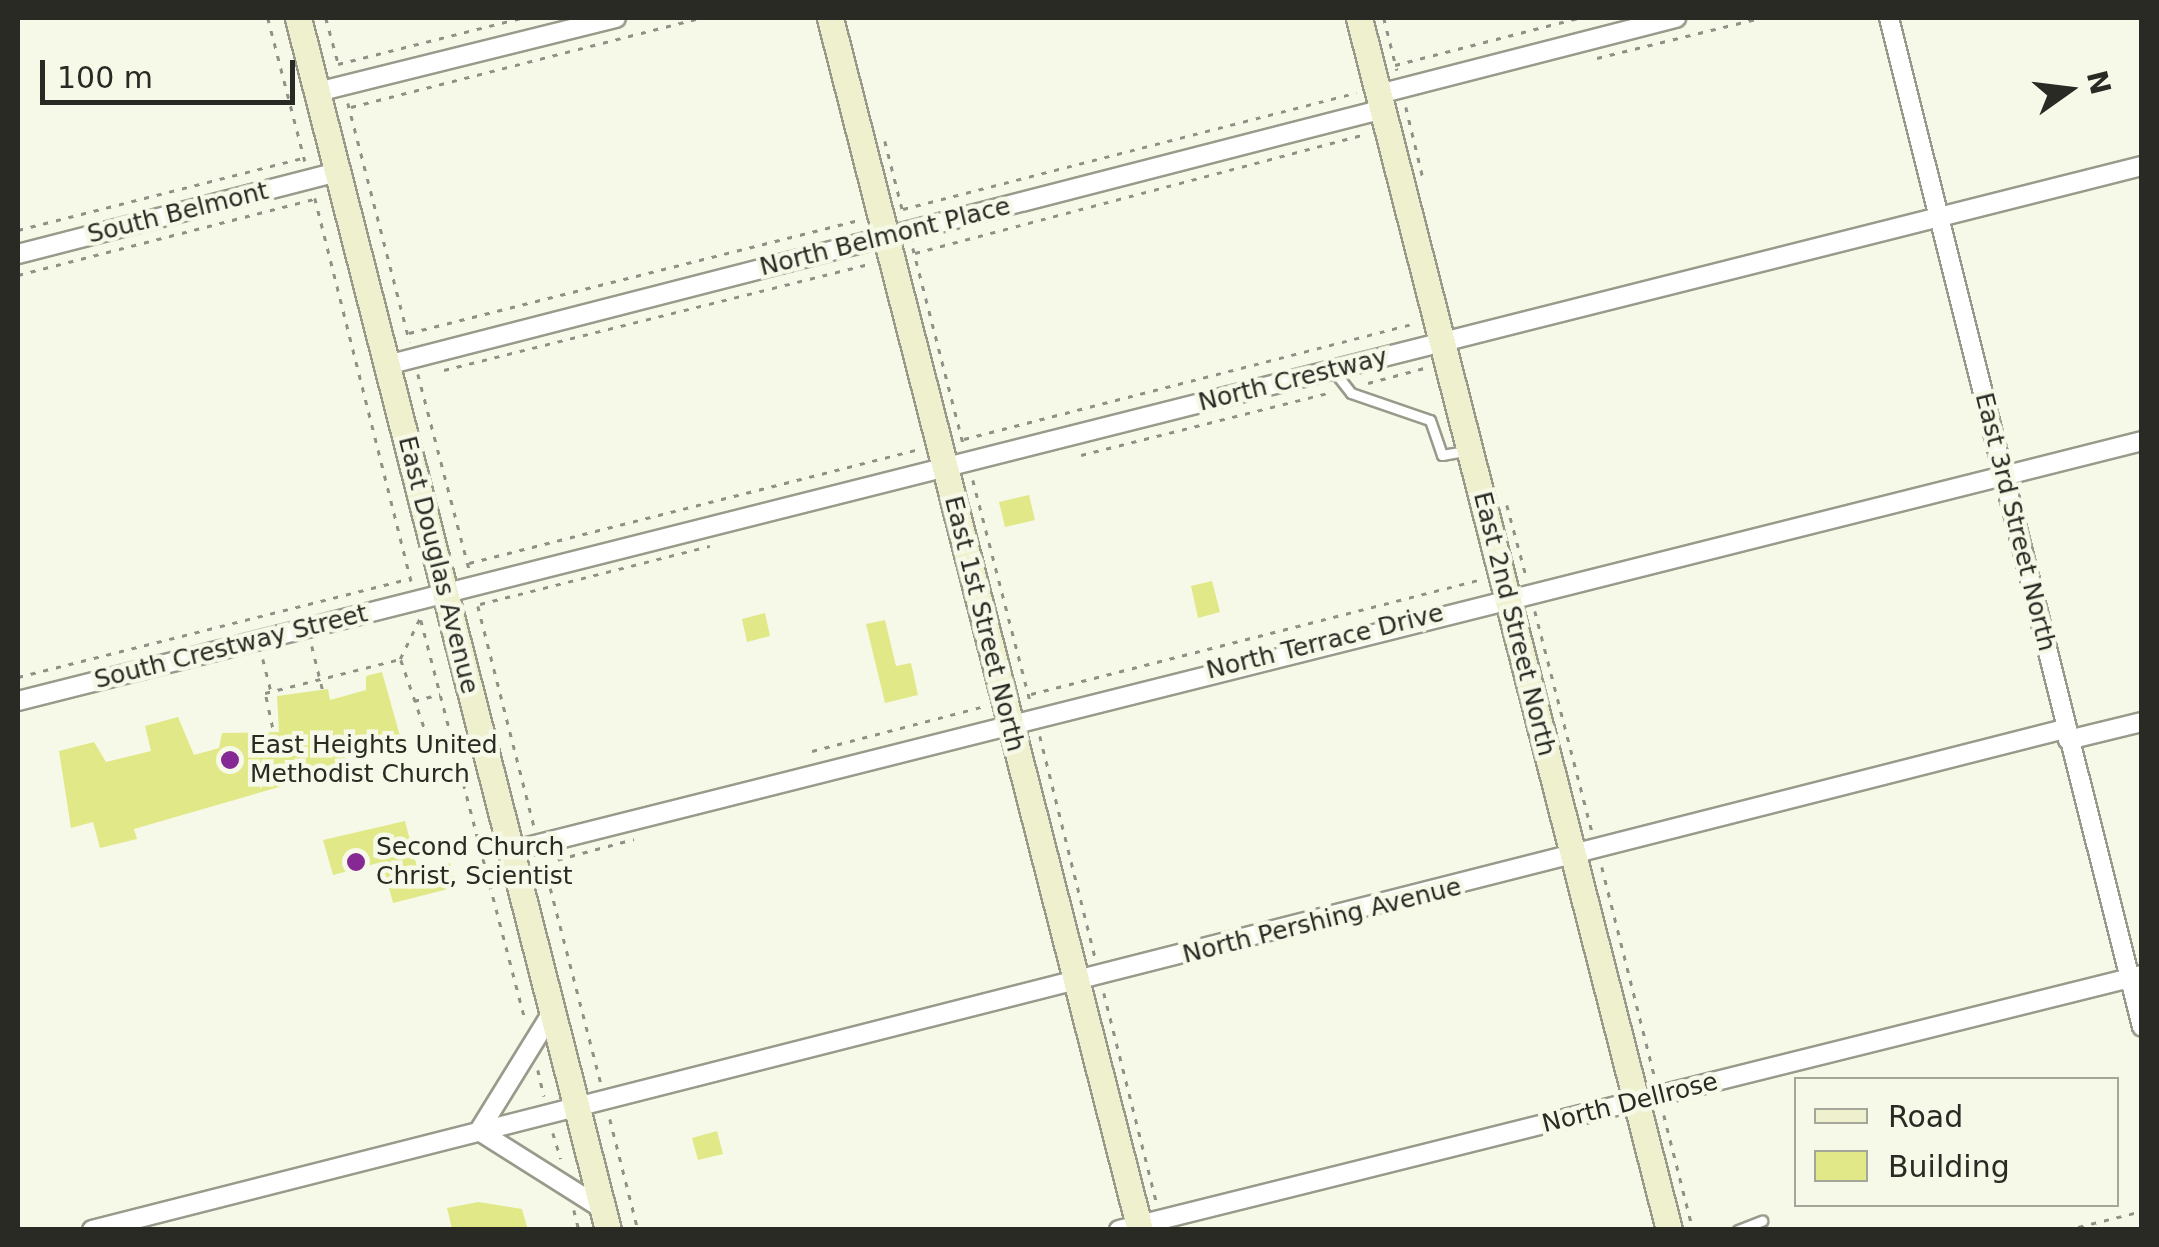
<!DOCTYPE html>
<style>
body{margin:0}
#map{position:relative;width:2159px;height:1247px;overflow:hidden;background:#f7f9e8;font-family:"DejaVu Sans",sans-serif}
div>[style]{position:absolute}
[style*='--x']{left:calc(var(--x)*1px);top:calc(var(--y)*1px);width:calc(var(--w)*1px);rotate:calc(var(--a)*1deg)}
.building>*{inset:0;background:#e1e888}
.path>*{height:2.5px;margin-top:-1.25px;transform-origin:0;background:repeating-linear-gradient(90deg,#909186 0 5px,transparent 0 13px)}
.roads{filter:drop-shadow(2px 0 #999a8b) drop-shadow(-2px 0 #999a8b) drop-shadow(0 2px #999a8b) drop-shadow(0 -2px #999a8b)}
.lane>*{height:9px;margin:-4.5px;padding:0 4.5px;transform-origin:4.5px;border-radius:4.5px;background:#fff}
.street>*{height:18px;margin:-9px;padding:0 9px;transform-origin:9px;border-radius:9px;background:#fff}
.secondary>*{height:25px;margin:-12.5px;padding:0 12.5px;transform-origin:12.5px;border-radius:12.5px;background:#eff1ce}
.dots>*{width:28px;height:28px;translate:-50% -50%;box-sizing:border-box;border:5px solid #f7f9e8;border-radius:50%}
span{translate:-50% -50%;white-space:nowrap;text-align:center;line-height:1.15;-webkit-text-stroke:9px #f7f9e8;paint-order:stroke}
.street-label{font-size:25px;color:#292a24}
.poi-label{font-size:25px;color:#292a24}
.left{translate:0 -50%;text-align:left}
.frame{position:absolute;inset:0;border:20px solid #292a24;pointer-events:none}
.legend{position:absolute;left:1794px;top:1077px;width:325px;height:130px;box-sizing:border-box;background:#f7f9e8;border:2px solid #a5a69a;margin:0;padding:12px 18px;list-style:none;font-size:30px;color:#292a24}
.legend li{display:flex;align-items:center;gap:20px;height:50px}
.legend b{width:50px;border:2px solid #a5a69a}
.north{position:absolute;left:2019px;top:40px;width:100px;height:100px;-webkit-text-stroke:8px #f7f9e8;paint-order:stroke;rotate:76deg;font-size:28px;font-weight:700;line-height:40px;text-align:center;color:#292a24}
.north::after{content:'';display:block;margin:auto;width:35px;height:45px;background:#292a24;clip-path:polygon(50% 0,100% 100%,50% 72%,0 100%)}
.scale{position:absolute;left:40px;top:60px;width:255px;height:45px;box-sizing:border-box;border:5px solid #292a24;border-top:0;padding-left:12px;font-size:30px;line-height:35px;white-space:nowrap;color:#292a24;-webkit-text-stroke:8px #f7f9e8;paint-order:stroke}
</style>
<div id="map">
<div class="building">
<i style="clip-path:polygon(1029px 495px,1035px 520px,1005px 527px,999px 502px)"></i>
<i style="clip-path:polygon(1212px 581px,1220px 612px,1198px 618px,1191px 586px)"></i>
<i style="clip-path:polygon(765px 613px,770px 636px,747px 642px,742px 619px)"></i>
<i style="clip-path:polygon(885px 620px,896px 666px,911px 663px,918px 695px,885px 703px,866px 624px)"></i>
<i style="clip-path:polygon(382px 672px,400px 736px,344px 748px,348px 767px,134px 829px,137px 839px,100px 848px,93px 822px,71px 828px,59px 751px,94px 742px,106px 762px,151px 751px,145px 726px,178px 717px,194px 755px,219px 748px,222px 733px,279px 732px,277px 696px,328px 689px,330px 700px,366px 690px,366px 676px)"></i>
<i style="clip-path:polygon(405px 821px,418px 871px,450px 863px,456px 887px,393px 903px,382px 862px,333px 875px,323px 840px)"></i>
<i style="clip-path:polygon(717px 1131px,723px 1154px,698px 1160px,692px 1138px)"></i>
<i style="clip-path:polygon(478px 1202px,522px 1209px,528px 1230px,452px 1229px,447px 1208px)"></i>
</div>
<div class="path">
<i style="--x:268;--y:18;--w:148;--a:75.5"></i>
<i style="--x:326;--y:18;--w:50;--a:74.8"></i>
<i style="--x:1384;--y:18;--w:54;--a:76"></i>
<i style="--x:1597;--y:58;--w:168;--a:-13.8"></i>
<i style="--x:338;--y:64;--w:189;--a:-14.1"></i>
<i style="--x:1395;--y:65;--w:189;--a:-14.4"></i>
<i style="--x:348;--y:103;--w:247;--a:75.5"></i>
<i style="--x:351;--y:107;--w:361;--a:-14.3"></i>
<i style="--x:1406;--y:107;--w:77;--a:76.5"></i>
<i style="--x:885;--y:141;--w:77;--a:75.8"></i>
<i style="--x:315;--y:198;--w:397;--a:75.9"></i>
<i style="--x:903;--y:209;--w:468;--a:-14.4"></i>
<i style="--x:18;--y:230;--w:294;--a:-14.2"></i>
<i style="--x:913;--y:248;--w:201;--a:75.6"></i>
<i style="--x:915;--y:253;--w:466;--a:-14.8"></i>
<i style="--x:18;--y:275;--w:307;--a:-14.4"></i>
<i style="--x:409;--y:333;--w:467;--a:-14.1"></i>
<i style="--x:444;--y:370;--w:442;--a:-14"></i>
<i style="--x:418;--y:374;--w:202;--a:75.3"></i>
<i style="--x:1368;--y:383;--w:62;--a:-14.9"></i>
<i style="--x:964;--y:439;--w:467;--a:-14.4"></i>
<i style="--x:1081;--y:455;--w:258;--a:-14.1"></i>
<i style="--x:973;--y:480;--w:227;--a:75.5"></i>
<i style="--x:1507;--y:505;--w:77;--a:74.9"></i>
<i style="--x:469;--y:563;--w:462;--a:-14.2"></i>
<i style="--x:480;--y:604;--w:237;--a:-14.2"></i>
<i style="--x:478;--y:606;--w:227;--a:75.7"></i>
<i style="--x:1535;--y:611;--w:227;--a:75.5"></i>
<i style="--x:421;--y:620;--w:416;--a:75.4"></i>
<i style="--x:312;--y:646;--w:46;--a:76.3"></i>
<i style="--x:263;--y:659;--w:32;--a:76"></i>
<i style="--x:401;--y:660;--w:89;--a:71"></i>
<i style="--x:430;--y:744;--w:22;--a:5"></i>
<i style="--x:18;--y:677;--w:403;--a:-14.1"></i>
<i style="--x:1031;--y:694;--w:462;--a:-14.3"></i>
<i style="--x:414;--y:701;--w:27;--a:-15"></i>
<i style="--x:1040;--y:736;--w:228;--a:76"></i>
<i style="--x:275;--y:740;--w:48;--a:-102"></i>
<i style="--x:265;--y:693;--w:139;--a:-14.1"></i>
<i style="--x:400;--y:659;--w:46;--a:-64"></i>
<i style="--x:812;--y:751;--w:179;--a:-14.6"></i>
<i style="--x:544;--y:863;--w:227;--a:75.5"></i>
<i style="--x:545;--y:863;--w:92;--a:-15.1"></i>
<i style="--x:1602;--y:867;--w:218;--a:75.9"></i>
<i style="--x:1104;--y:993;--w:218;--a:75.9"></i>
<i style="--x:538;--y:1070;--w:27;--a:77"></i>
<i style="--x:1664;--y:1115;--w:119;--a:75.8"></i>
<i style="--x:610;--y:1119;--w:114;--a:75.8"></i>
<i style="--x:553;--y:1133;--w:27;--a:73"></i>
<i style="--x:574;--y:1210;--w:21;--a:76"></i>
<i style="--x:2066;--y:1230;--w:78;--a:-14"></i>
</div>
<div class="roads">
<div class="lane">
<i style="--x:1333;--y:370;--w:29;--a:52"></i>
<i style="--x:1351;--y:393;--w:83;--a:18.9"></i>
<i style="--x:1430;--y:420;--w:37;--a:71"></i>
<i style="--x:1442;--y:455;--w:27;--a:-10"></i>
<i style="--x:1738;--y:1230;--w:26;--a:-21"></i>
</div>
<div class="street">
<i style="--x:1889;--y:18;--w:1040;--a:75.92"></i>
<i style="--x:317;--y:92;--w:308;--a:-13.9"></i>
<i style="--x:1379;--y:94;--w:307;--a:-14.4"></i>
<i style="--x:18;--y:254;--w:330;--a:-14.4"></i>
<i style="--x:387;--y:365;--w:1028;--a:-14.41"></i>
<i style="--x:18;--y:701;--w:2190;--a:-14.14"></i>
<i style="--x:2068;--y:740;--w:76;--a:-13.7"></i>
<i style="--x:511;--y:851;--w:1682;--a:-14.11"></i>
<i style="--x:553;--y:1011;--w:141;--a:121.7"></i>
<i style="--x:479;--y:1131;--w:146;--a:32.2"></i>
<i style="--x:92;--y:1230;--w:2036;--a:-14.25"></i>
<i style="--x:1119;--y:1230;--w:1054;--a:-14"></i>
</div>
<div class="secondary">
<i style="--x:298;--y:18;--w:1251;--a:75.65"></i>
<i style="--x:830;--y:18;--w:1251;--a:75.65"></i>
<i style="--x:1359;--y:18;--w:1251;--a:75.65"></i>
</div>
</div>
<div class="dots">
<i style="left:230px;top:760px;background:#862994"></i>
<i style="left:356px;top:862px;background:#862994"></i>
</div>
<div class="street-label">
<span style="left:178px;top:213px;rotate:-14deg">South Belmont</span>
<span style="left:885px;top:237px;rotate:-14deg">North Belmont Place</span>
<span style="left:1293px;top:380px;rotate:-14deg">North Crestway</span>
<span style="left:2015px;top:522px;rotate:76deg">East 3rd Street North</span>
<span style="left:438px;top:565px;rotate:76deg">East Douglas Avenue</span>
<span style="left:984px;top:624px;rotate:76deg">East 1st Street North</span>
<span style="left:1514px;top:624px;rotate:76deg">East 2nd Street North</span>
<span style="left:1325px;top:642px;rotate:-14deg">North Terrace Drive</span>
<span style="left:231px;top:647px;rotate:-14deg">South Crestway Street</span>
<span style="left:1322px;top:921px;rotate:-14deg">North Pershing Avenue</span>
<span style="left:1630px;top:1103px;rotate:-14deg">North Dellrose</span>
</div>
<div class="poi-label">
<span class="left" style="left:250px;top:760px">East Heights United<br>Methodist Church</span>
<span class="left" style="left:376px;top:862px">Second Church<br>Christ, Scientist</span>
</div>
<div class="frame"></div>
<ul class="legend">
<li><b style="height:12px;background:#eff1ce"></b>Road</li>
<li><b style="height:28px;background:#e1e888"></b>Building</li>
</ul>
<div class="north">N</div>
<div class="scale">100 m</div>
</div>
